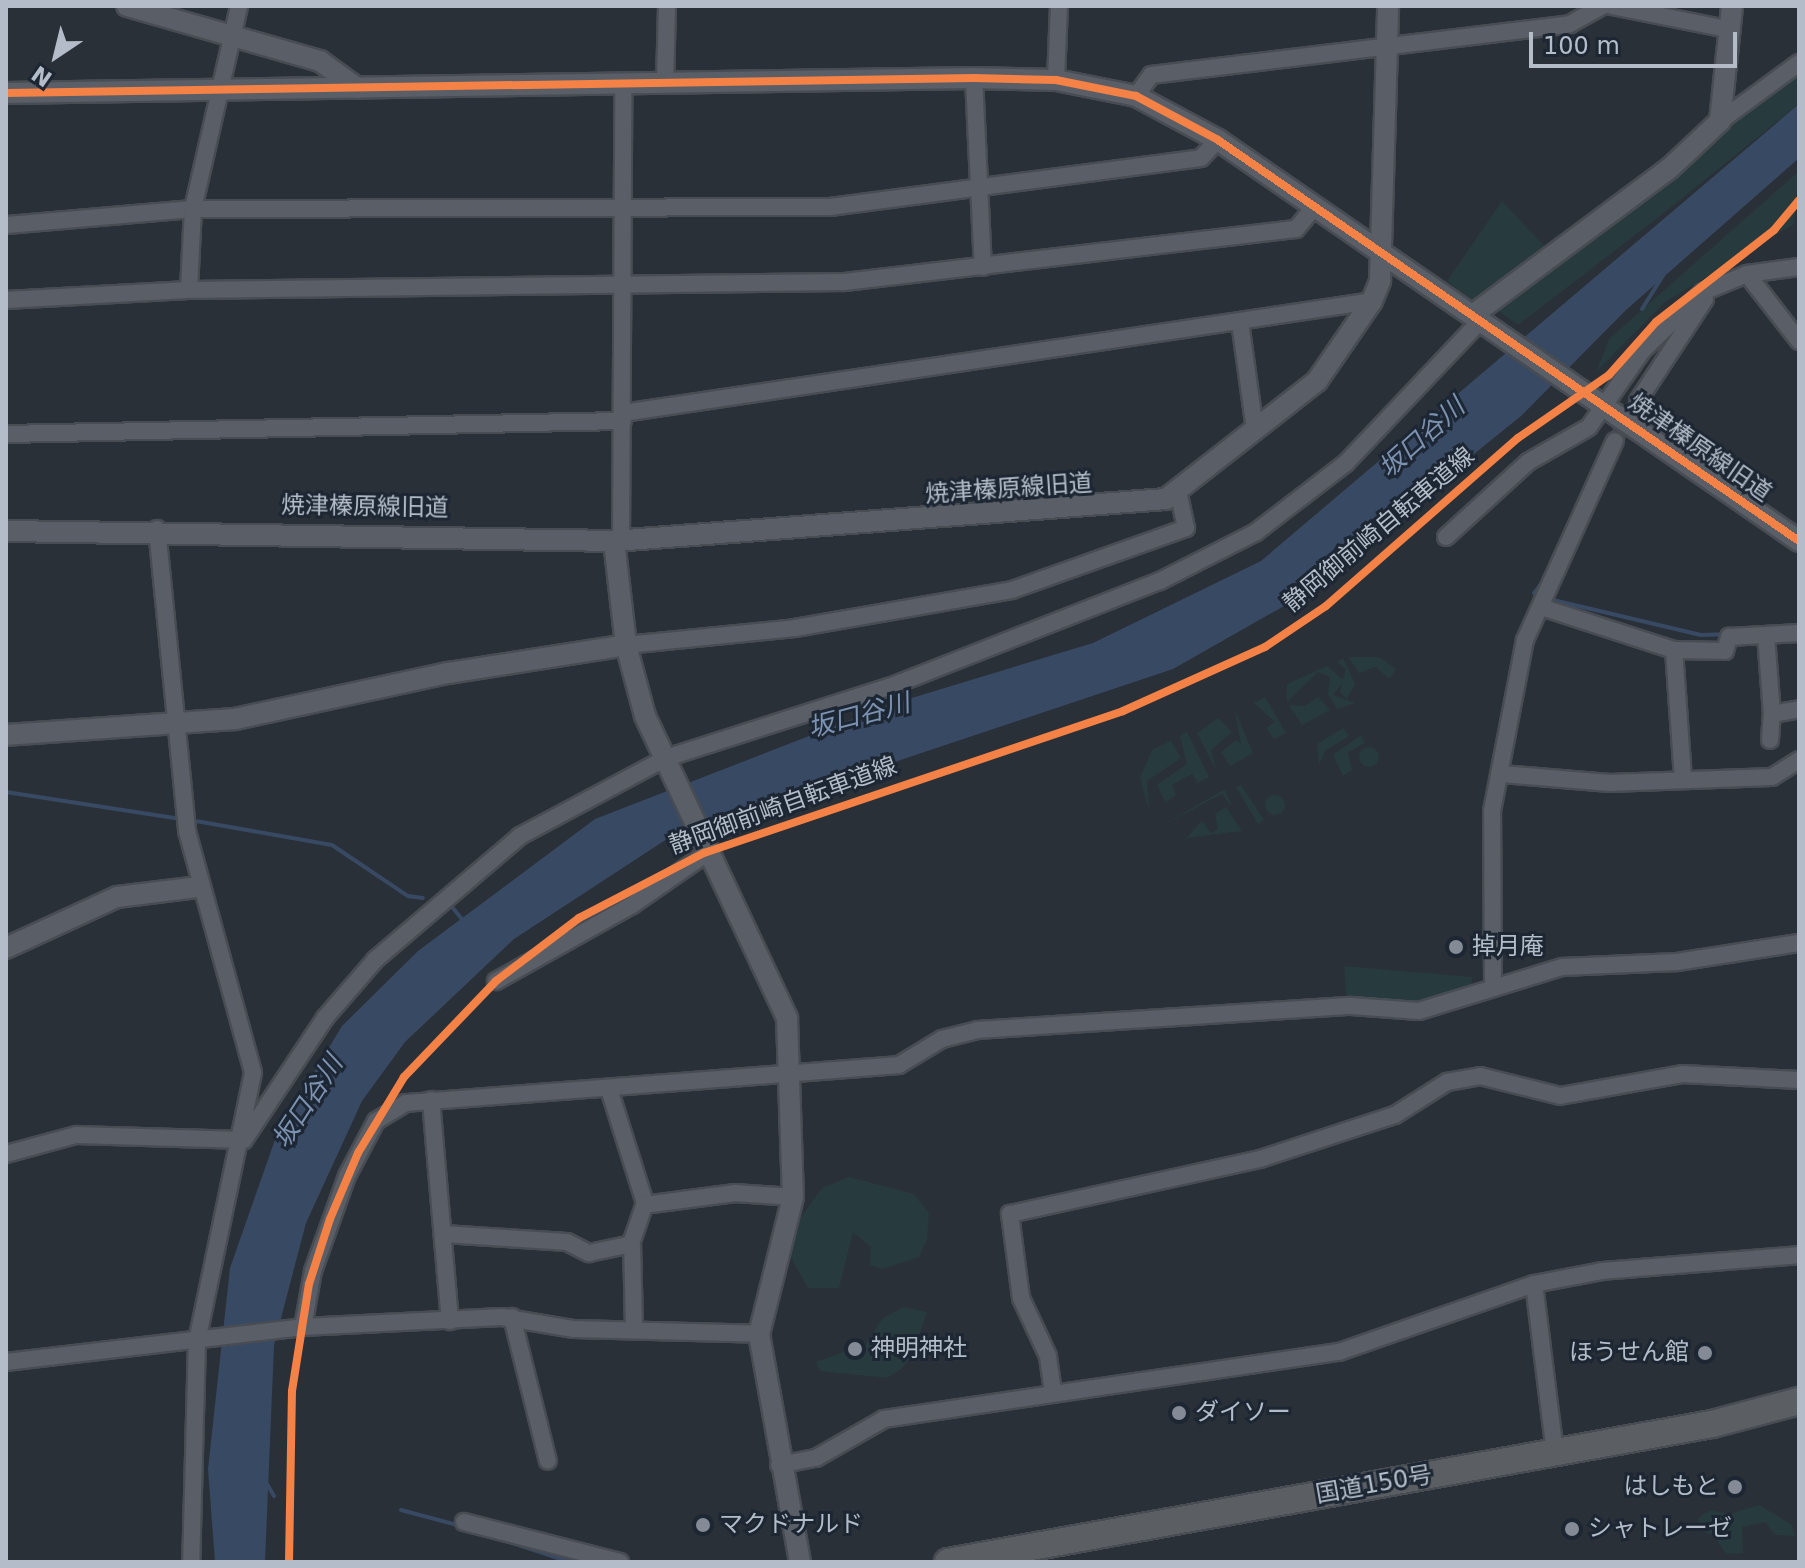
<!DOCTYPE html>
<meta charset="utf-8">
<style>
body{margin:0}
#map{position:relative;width:1805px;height:1568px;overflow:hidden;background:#2a3038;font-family:"DejaVu Sans","Noto Sans JP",sans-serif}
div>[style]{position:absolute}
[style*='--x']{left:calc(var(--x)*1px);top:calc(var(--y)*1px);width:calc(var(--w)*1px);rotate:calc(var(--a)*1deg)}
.green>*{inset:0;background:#273a3e}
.round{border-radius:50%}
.water>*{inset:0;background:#384963}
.stream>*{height:4px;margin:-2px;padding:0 2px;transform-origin:2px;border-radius:2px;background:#384963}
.minor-tunnel>*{height:16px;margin-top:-8px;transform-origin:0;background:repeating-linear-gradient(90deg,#3f454e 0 16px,transparent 0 24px)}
.roads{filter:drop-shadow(2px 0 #484c53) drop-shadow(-2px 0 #484c53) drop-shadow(0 2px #484c53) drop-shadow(0 -2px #484c53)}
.minor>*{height:16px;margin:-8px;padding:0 8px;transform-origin:8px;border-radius:8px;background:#5a5e66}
.tertiary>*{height:20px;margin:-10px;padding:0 10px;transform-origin:10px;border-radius:10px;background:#5a5e66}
.trunk>*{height:26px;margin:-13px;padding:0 13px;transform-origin:13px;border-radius:13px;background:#5b5f64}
.cycleway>*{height:8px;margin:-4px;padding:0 4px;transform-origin:4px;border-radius:4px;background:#f48246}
.dots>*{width:22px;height:22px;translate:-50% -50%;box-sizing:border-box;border:4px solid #1d2633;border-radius:50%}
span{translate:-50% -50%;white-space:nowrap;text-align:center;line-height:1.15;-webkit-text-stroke:6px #1d2633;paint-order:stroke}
.street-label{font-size:24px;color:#b4bcc9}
.poi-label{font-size:24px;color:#b4bcc9}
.left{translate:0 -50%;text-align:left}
.right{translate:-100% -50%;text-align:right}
.water-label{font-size:26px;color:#7c92b1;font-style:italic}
.frame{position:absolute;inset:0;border:8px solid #b4bcc9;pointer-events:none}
.north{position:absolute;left:16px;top:16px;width:80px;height:80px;-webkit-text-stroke:6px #1d2633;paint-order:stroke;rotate:215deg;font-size:22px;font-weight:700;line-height:32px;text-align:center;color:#b4bcc9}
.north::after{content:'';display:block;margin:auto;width:28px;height:36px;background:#b4bcc9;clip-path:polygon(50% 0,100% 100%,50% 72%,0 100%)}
.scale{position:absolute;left:1529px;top:32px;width:208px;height:36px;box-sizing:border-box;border:4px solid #b4bcc9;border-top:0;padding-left:10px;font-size:24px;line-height:28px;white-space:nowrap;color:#b4bcc9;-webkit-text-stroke:6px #1d2633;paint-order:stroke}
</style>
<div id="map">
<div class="green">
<i style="clip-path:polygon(1799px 69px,1799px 104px,1660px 216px,1518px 325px,1495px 308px)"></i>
<i style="clip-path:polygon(1799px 171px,1794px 224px,1665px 302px,1596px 372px,1609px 339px)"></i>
<i style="clip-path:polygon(1502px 201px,1550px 252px,1477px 305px,1447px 281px)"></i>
<i style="clip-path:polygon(1348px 657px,1379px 657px,1396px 669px,1389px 679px,1376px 667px,1359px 673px)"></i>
<i style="clip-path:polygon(1343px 658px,1355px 684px,1347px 699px,1340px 692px,1346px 669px,1337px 662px)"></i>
<i style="clip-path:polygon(1327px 666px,1344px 681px,1333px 695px,1355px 703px,1337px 709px,1328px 694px,1330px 677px,1318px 672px,1287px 702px,1287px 684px)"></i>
<i style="clip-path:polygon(1265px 697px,1286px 733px,1274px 739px,1266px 728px,1275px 722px,1254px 703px)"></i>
<i style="clip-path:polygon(1318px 697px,1330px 710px,1302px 725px,1289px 705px,1305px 706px)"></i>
<i style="clip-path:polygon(1235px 711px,1253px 753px,1230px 766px,1221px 752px,1236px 740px,1241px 744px)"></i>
<i style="clip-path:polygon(1218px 718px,1232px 732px,1211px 750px,1217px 772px,1197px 733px)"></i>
<i style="clip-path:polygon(1343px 728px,1349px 736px,1325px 751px,1319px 765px,1317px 744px)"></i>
<i style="clip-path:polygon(1187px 732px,1209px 777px,1198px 783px,1192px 774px,1172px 785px,1176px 795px,1165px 802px,1157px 785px,1187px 764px,1180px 736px)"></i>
<i style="clip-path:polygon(1361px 735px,1365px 743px,1348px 752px,1352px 770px,1343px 776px,1333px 755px)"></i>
<i style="clip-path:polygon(1171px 741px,1181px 758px,1147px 781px,1149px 811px,1140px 777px,1153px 749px)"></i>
<i class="round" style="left:1359px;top:747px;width:20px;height:20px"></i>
<i style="clip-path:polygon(1241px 785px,1264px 820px,1258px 824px,1236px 787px)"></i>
<i style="clip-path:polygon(1225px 789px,1232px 807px,1222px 794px,1161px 826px)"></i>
<i class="round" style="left:1265px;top:795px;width:20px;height:20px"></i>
<i style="clip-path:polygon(1226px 807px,1242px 831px,1186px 838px,1202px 821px,1211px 833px,1218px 829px,1215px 814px)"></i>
<i style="clip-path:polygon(1344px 966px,1472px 977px,1471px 991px,1422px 1006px,1347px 1000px)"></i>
<i style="clip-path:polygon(849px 1177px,914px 1194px,929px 1213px,927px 1239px,919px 1257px,882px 1269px,870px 1265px,871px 1247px,853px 1232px,839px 1288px,808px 1288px,790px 1256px,796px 1224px,822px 1188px)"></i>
<i style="clip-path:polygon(903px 1307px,927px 1312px,912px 1357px,901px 1369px,887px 1378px,820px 1371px,816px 1362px,866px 1344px,882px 1319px)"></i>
<i style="clip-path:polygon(1759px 1505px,1791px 1524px,1795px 1536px,1775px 1535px,1765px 1522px,1742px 1527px,1743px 1553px,1726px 1554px,1714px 1535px,1698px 1530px,1699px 1517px,1710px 1510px,1730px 1514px)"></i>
</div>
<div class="water">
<i style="clip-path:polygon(1799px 104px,1799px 158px,1626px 310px,1521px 416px,1291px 602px,1173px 669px,670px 837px,514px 939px,405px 1042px,362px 1101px,306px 1223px,274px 1345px,265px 1562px,215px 1562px,208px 1469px,230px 1268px,277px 1134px,342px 1026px,418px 951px,595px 819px,892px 704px,1093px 643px,1261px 561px)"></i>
</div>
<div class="stream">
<i style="--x:1642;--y:309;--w:41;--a:-57.8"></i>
<i style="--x:1642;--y:382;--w:41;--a:-59"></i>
<i style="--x:1540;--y:595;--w:6;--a:-162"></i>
<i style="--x:1534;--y:593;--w:16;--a:-52"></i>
<i style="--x:1553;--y:600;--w:152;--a:13.3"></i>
<i style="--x:1701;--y:635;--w:24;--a:-2"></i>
<i style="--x:6;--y:792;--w:177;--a:8.8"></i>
<i style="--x:190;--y:820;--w:144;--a:10"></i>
<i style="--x:332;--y:845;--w:92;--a:33.9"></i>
<i style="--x:408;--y:896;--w:15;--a:8"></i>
<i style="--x:448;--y:902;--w:22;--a:51"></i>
<i style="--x:263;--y:1477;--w:22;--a:60"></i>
<i style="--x:401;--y:1510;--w:62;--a:14.9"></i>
<i style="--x:500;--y:1539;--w:74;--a:18.2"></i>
</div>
<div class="minor-tunnel">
<i style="--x:1615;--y:441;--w:46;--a:-60.1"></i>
</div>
<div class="roads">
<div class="minor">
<i style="--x:1612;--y:6;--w:122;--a:11.3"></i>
<i style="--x:974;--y:78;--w:189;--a:87.3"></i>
<i style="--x:1056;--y:80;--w:74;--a:-87.7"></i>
<i style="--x:665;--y:83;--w:77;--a:-88.5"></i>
<i style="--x:1136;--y:96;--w:26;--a:-54"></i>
<i style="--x:1151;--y:75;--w:422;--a:-6.9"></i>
<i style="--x:1570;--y:24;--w:38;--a:-29"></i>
<i style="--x:1720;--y:121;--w:98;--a:-36.3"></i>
<i style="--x:6;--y:225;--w:188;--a:-4.9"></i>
<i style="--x:193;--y:209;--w:637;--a:-0.18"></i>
<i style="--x:830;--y:207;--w:374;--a:-7.5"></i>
<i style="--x:1201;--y:158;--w:25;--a:-47"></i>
<i style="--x:1747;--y:274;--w:85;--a:52.2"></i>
<i style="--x:189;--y:290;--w:81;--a:-87.2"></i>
<i style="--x:193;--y:209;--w:208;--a:-77.2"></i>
<i style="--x:6;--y:300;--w:183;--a:-3.1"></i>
<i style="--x:189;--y:290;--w:655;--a:-0.7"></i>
<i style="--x:844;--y:282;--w:455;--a:-6.7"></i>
<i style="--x:1296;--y:229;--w:30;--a:-50"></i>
<i style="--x:1240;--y:322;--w:109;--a:82.1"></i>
<i style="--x:1638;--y:401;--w:122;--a:-56.7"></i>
<i style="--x:623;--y:413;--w:757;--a:-8.5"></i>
<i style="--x:6;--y:434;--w:617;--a:-1.21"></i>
<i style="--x:157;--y:529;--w:303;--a:84.3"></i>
<i style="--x:187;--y:831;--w:251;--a:74.7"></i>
<i style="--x:253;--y:1073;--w:273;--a:101.8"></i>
<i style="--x:197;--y:1340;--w:222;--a:91.5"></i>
<i style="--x:1446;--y:537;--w:111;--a:-42.4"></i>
<i style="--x:1528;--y:462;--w:70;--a:-29.8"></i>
<i style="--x:1589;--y:427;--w:94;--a:-55"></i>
<i style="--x:1643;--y:350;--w:83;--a:-44"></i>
<i style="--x:1703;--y:292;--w:48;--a:-22.2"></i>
<i style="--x:1747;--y:274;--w:52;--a:-7.7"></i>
<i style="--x:621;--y:541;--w:455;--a:-89.7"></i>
<i style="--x:1541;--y:607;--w:140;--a:17.9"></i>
<i style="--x:1674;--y:650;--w:51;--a:1.1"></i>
<i style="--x:1725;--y:651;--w:15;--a:-74"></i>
<i style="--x:1729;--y:637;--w:70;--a:-3.3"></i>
<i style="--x:1766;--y:635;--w:79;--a:85.7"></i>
<i style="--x:626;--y:645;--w:170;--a:-5.7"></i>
<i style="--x:795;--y:628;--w:220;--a:-9.9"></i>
<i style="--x:1012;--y:590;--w:185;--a:-19.6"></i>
<i style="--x:1186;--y:528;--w:38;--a:-102"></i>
<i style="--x:1674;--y:650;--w:130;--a:86"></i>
<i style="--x:1770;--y:740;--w:26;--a:-86"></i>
<i style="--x:1772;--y:714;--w:27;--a:-10"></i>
<i style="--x:1502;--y:774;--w:108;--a:4.8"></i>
<i style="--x:1610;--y:783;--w:162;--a:-2.1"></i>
<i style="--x:1772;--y:777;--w:32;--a:-32"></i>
<i style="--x:496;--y:981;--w:156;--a:-29.2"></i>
<i style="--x:632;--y:905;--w:95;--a:-34.7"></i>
<i style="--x:1493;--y:987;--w:176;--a:-90.3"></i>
<i style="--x:1492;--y:811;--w:174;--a:-79.1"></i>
<i style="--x:1525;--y:640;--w:218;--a:-65.7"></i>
<i style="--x:610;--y:1092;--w:116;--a:72.5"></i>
<i style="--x:645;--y:1203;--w:40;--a:108.9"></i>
<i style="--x:632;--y:1241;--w:89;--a:88.7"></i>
<i style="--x:431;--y:1100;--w:222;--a:85.1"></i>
<i style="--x:244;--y:1140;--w:146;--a:-56.4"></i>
<i style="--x:325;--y:1018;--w:77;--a:-49.2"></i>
<i style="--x:375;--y:960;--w:191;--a:-40.5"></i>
<i style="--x:520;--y:836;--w:166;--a:-28.1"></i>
<i style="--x:666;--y:758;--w:234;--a:-17.7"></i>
<i style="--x:889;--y:687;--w:291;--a:-21.4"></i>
<i style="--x:1160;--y:581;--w:108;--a:-27"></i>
<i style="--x:1256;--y:532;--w:113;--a:-37.5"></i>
<i style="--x:1346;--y:463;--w:198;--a:-46.6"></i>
<i style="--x:6;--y:1154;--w:73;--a:-15.2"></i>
<i style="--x:76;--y:1135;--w:168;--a:1.7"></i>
<i style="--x:644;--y:1205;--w:92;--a:-7.5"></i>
<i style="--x:735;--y:1193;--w:58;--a:3.9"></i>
<i style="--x:444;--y:1234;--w:123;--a:3.7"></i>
<i style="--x:567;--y:1242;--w:25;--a:27"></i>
<i style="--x:589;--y:1253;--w:44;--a:-11.8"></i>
<i style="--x:1534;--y:1284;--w:169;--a:82.9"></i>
<i style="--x:512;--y:1317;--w:148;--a:76"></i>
<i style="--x:303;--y:1327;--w:57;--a:-79.9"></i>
<i style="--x:313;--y:1271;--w:101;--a:-70.3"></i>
<i style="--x:347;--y:1176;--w:62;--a:-62.2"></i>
<i style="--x:376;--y:1121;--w:35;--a:-31"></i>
<i style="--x:406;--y:1103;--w:494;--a:-4.4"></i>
<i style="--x:899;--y:1065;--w:50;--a:-31.2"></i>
<i style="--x:942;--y:1039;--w:36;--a:-14"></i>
<i style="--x:977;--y:1030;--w:375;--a:-3.7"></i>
<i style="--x:1351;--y:1006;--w:68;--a:4.2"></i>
<i style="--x:1419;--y:1011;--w:150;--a:-17.1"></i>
<i style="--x:1562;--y:967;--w:115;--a:-2.5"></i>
<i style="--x:1677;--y:962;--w:123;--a:-8.9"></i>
<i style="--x:6;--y:1362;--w:299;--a:-6.7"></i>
<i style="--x:303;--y:1327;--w:199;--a:-2.9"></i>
<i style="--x:502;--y:1317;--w:73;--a:9.5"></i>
<i style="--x:574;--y:1329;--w:185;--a:1.5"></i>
<i style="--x:1053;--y:1392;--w:36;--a:-98"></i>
<i style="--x:1048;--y:1356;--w:64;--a:-115"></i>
<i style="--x:1021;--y:1298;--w:85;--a:-97.5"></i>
<i style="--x:1010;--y:1214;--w:256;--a:-12.4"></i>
<i style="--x:1260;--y:1159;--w:142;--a:-18.1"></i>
<i style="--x:1395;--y:1115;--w:62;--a:-32.4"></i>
<i style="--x:1447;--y:1082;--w:34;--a:-10"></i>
<i style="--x:1480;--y:1076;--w:82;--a:14"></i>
<i style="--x:1560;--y:1096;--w:124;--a:-10.2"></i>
<i style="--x:1682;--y:1074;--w:117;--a:2.9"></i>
<i style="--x:779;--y:1465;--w:38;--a:-11"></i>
<i style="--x:816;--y:1458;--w:78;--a:-29.8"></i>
<i style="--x:884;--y:1419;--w:460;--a:-8.4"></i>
<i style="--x:1339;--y:1352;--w:207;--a:-19.2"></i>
<i style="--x:1534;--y:1284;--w:69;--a:-10.8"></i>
<i style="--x:1602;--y:1271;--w:198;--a:-4.6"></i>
<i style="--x:464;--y:1522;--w:161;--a:14.4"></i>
</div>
<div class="tertiary">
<i style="--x:127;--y:6;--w:201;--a:15.9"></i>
<i style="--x:320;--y:61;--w:46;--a:36.1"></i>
<i style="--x:6;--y:93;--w:968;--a:-0.89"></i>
<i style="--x:974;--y:78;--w:82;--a:1.4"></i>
<i style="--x:1056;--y:80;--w:82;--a:11.3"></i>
<i style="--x:1136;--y:96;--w:93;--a:28.2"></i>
<i style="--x:1218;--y:140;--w:706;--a:34.61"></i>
<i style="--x:1474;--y:314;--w:244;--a:-36.7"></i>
<i style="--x:1670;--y:168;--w:69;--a:-43.2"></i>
<i style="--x:1720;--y:121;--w:116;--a:-84"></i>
<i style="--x:6;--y:531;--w:608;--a:0.94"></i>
<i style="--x:614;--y:541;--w:554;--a:-4.35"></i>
<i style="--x:1166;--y:499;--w:192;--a:-38"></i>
<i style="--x:1317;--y:381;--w:97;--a:-55.5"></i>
<i style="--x:1372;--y:301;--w:22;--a:-68"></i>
<i style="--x:1380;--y:281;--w:275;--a:-88.3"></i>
<i style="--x:614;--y:541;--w:105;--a:83.4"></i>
<i style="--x:626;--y:645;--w:73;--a:75"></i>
<i style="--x:645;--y:716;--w:334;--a:64.8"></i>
<i style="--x:787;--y:1018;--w:179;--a:88.1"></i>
<i style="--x:793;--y:1197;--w:141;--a:103.9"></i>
<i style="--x:759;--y:1334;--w:232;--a:79.8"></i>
<i style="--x:6;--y:735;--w:230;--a:-4"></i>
<i style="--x:235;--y:719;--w:218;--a:-12.2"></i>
<i style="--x:448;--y:673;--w:180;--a:-8.9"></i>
<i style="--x:6;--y:948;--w:122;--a:-24.7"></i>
<i style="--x:117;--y:897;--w:83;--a:-7"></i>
</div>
<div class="trunk">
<i style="--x:948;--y:1562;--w:776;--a:-10.24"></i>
<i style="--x:1712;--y:1424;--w:90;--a:-14.8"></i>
</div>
</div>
<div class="cycleway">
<i style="--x:6;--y:93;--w:968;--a:-0.89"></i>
<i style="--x:974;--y:78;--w:82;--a:1.4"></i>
<i style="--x:1056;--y:80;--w:82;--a:11.3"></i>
<i style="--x:1136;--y:96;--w:93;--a:28.2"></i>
<i style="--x:1218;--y:140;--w:706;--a:34.61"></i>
<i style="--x:289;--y:1562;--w:171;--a:-89"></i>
<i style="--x:292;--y:1391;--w:108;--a:-81"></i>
<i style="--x:309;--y:1284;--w:68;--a:-72.1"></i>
<i style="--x:330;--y:1219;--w:72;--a:-67"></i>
<i style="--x:358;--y:1153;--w:89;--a:-58.8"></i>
<i style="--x:404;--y:1077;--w:133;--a:-46.2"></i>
<i style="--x:496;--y:981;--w:104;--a:-37.2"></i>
<i style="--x:579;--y:918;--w:141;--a:-27.5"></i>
<i style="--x:704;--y:853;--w:442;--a:-18.7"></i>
<i style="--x:1123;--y:711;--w:156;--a:-24.3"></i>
<i style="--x:1265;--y:647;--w:73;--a:-33.9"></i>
<i style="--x:1326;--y:606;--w:255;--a:-41.2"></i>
<i style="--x:1518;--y:438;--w:111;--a:-34.7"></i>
<i style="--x:1609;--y:375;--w:71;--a:-48.4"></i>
<i style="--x:1656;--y:322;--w:150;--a:-37.9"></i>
<i style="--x:1774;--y:230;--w:39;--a:-50"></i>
</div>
<div class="dots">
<i style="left:1456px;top:947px;background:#848b96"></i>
<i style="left:855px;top:1349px;background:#848b96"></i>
<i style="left:1705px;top:1353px;background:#848b96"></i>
<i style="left:1179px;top:1413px;background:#848b96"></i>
<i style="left:1735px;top:1487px;background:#848b96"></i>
<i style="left:703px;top:1525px;background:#848b96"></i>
<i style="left:1572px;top:1529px;background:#848b96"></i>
</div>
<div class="street-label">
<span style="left:1700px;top:448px;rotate:35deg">焼津榛原線旧道</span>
<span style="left:1009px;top:489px;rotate:-4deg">焼津榛原線旧道</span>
<span style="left:365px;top:507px;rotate:1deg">焼津榛原線旧道</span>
<span style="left:1379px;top:530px;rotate:-40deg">静岡御前崎自転車道線</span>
<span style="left:783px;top:806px;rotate:-20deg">静岡御前崎自転車道線</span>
<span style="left:1374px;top:1485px;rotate:-10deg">国道150号</span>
</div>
<div class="poi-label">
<span class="left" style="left:1472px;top:947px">掉月庵</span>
<span class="left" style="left:871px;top:1349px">神明神社</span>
<span class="right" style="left:1689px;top:1353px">ほうせん館</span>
<span class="left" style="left:1195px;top:1413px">ダイソー</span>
<span class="right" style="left:1719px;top:1487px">はしもと</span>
<span class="left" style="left:719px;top:1525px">マクドナルド</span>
<span class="left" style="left:1588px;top:1529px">シャトレーゼ</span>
</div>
<div class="water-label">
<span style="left:1422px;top:438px;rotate:-42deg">坂口谷川</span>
<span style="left:859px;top:716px;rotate:-15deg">坂口谷川</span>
<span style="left:308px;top:1102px;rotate:-57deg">坂口谷川</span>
</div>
<div class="frame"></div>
<div class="north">N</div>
<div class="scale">100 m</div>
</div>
